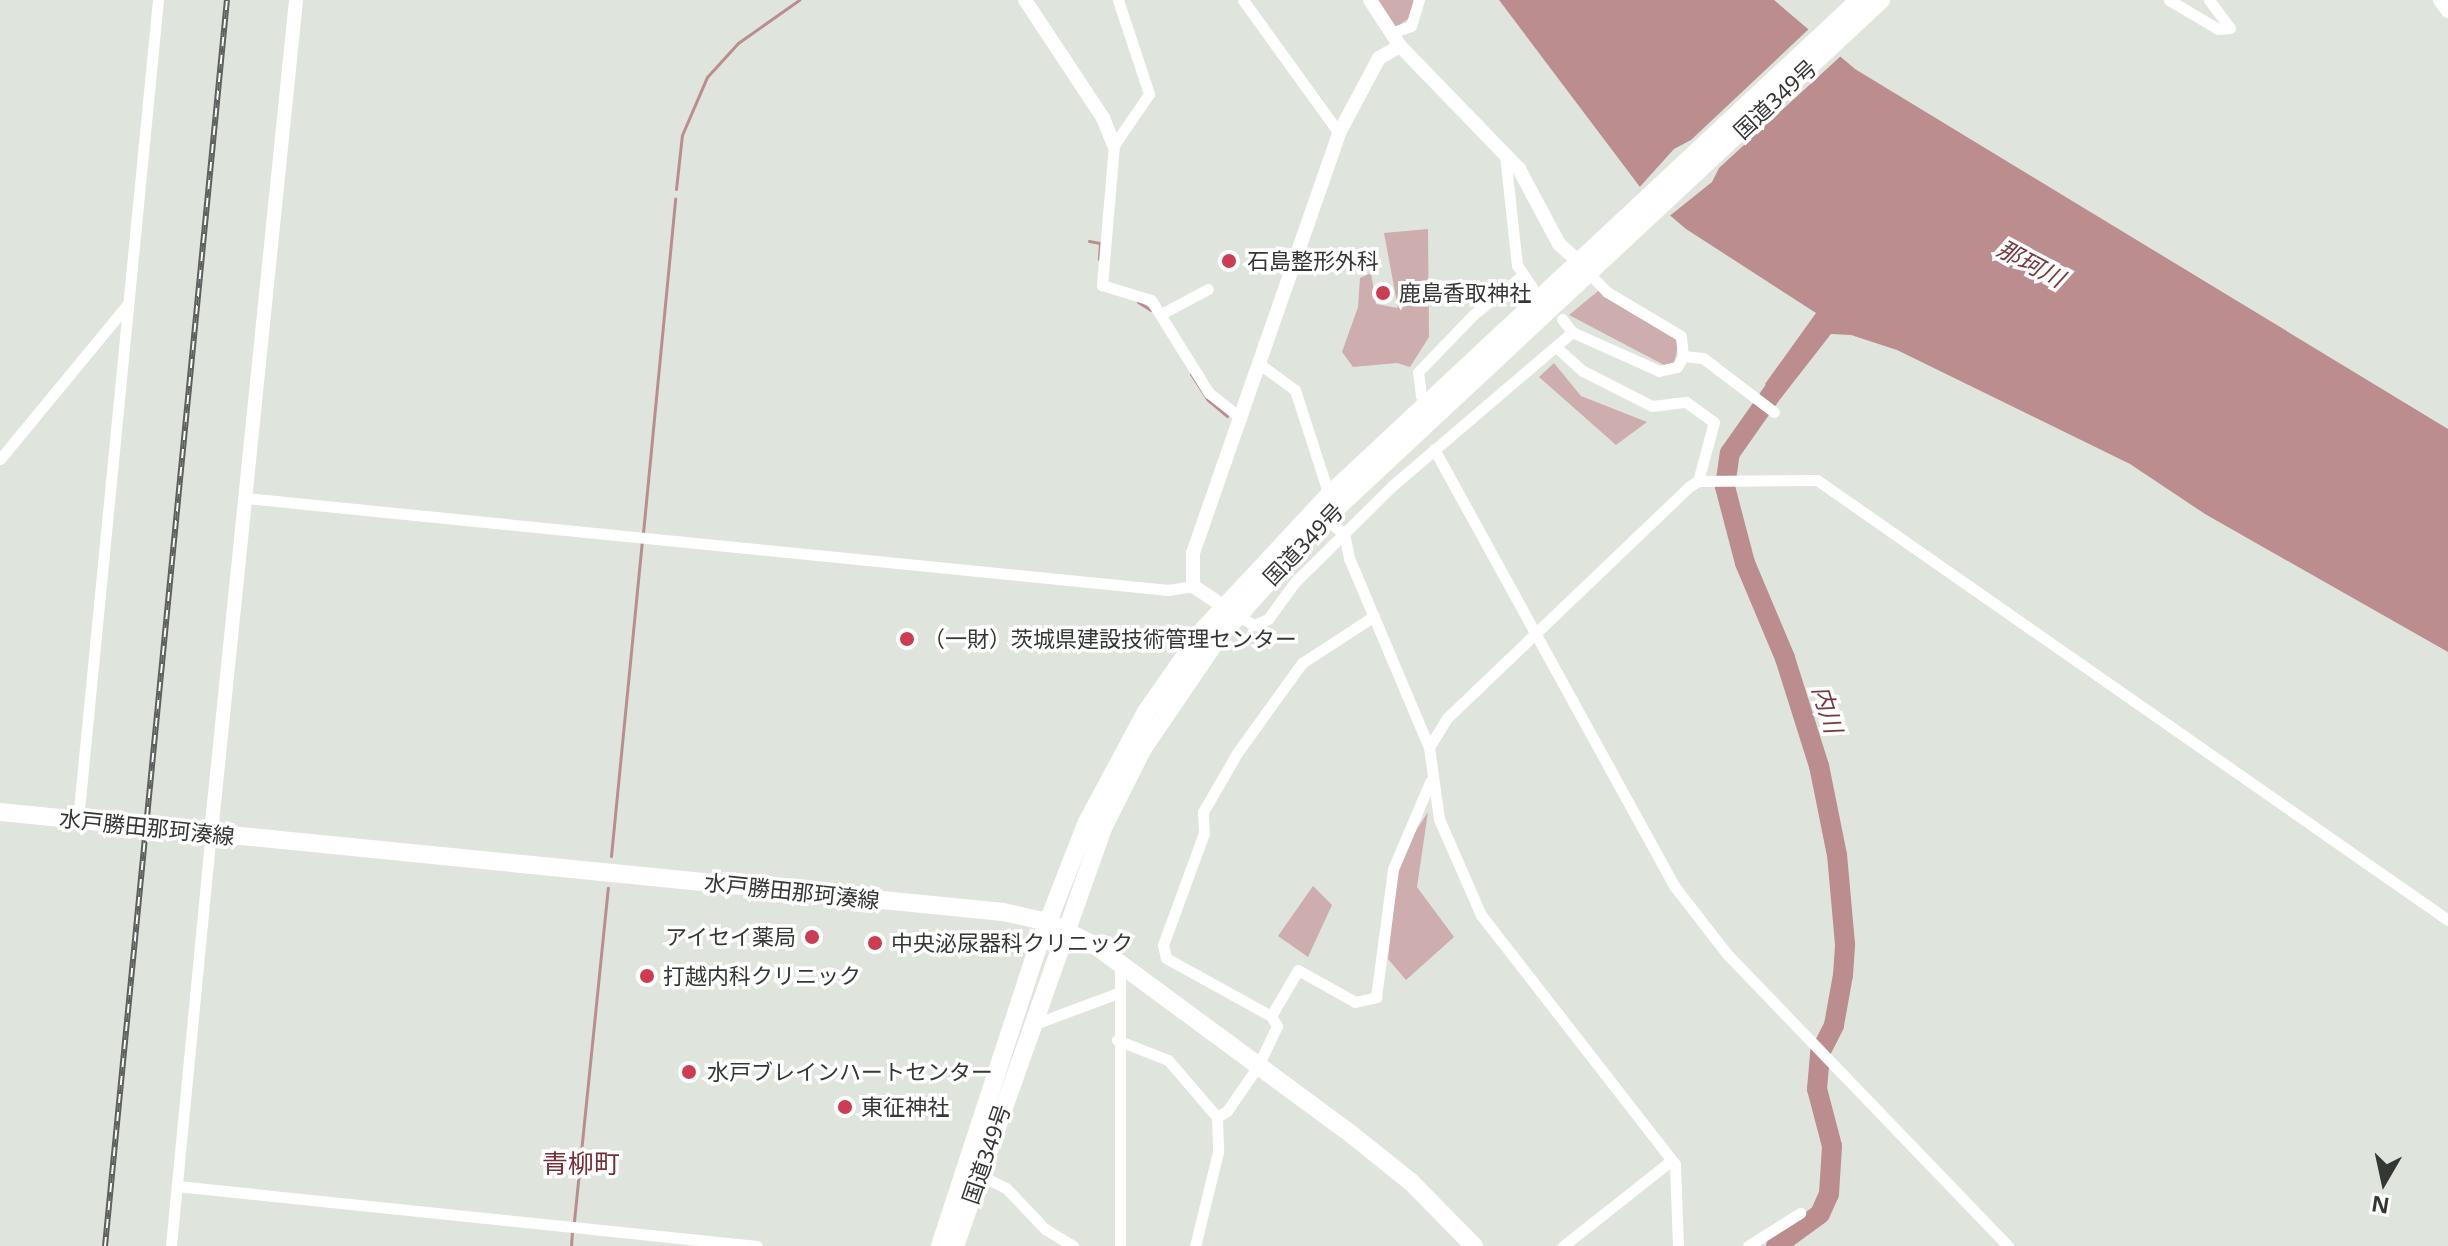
<!DOCTYPE html>
<meta charset="utf-8">
<style>
body{margin:0}
#map{position:relative;width:2448px;height:1246px;overflow:hidden;background:#dfe5dd;font-family:"Noto Sans","Noto Sans JP",sans-serif}
div>[style]{position:absolute}
[style*='--x']{left:calc(var(--x)*1px);top:calc(var(--y)*1px);width:calc(var(--w)*1px);rotate:calc(var(--a)*1deg)}
.green>*{inset:0;background:#ceadae}
.water>*{inset:0;background:#bc8d8f}
.pier>*{inset:0;background:#dfe5dd}
.stream>*{height:3px;margin:-1.5px;padding:0 1.5px;transform-origin:1.5px;border-radius:1.5px;background:#bc8d8f}
.river>*{height:20px;margin:-10px;padding:0 10px;transform-origin:10px;border-radius:10px;background:#bc8d8f}
.minor>*{height:11px;margin:-5.5px;padding:0 5.5px;transform-origin:5.5px;border-radius:5.5px;background:#fff}
.tertiary>*{height:14px;margin:-7px;padding:0 7px;transform-origin:7px;border-radius:7px;background:#fff}
.primary>*{height:18px;margin:-9px;padding:0 9px;transform-origin:9px;border-radius:9px;background:#fff}
.trunk>*{height:18px;margin:-9px;padding:0 9px;transform-origin:9px;border-radius:9px;background:#fff}
.rail>*{height:6px;margin-top:-3px;transform-origin:0;background:repeating-linear-gradient(90deg,#fff 0 9px,#5d605c 0 18px);box-sizing:border-box;border-block:2px solid #5d605c}
.dots>*{width:22px;height:22px;translate:-50% -50%;box-sizing:border-box;border:4px solid #fff;border-radius:50%}
span{translate:-50% -50%;white-space:nowrap;text-align:center;line-height:1.15;-webkit-text-stroke:7px #fff;paint-order:stroke}
.street-label{font-size:22px;color:#343734}
.poi-label{font-size:22px;color:#343734}
.left{translate:0 -50%;text-align:left}
.right{translate:-100% -50%;text-align:right}
.water-label{font-size:24px;color:#77393e;font-style:italic}
.quarter-label{font-size:26px;color:#762f37}
.north{position:absolute;left:2344px;top:1142px;width:80px;height:80px;-webkit-text-stroke:6px #fff;paint-order:stroke;rotate:189deg;font-size:22px;font-weight:700;line-height:32px;text-align:center;color:#343734}
.north::after{content:'';display:block;margin:auto;width:28px;height:36px;background:#343734;clip-path:polygon(50% 0,100% 100%,50% 72%,0 100%)}
</style>
<div id="map">
<div class="green">
<i style="clip-path:polygon(1375px 0,1413px 0,1414px 15px,1393px 29px)"></i>
<i style="clip-path:polygon(1428px 229px,1429px 337px,1410px 367px,1397px 363px,1353px 367px,1342px 352px,1358px 307px,1360px 278px,1371px 273px,1376px 304px,1398px 308px,1384px 233px)"></i>
<i style="clip-path:polygon(1598px 291px,1672px 334px,1679px 343px,1674px 363px,1664px 365px,1569px 315px)"></i>
<i style="clip-path:polygon(1554px 363px,1581px 396px,1647px 422px,1616px 445px,1539px 377px)"></i>
<i style="clip-path:polygon(1428px 812px,1417px 887px,1454px 937px,1406px 980px,1388px 959px,1400px 855px)"></i>
<i style="clip-path:polygon(1313px 886px,1332px 905px,1308px 957px,1278px 936px)"></i>
</div>
<div class="water">
<i style="clip-path:polygon(1499px 0,1774px 0,1855px 69px,2448px 429px,2448px 652px,2205px 514px,2130px 464px,1897px 350px,1851px 335px,1831px 334px,1781px 398px,1765px 384px,1816px 313px,1686px 229px,1646px 195px)"></i>
</div>
<div class="pier">
<i style="clip-path:polygon(1811px 27px,1843px 54px,1719px 168px,1712px 182px,1667px 218px,1643px 198px,1637px 190px,1674px 149px,1691px 140px)"></i>
</div>
<div class="stream">
<i style="--x:676;--y:189;--w:54;--a:-83.7"></i>
<i style="--x:682;--y:135;--w:63;--a:-66.7"></i>
<i style="--x:707;--y:77;--w:46;--a:-47.6"></i>
<i style="--x:738;--y:43;--w:75;--a:-35.2"></i>
<i style="--x:1089;--y:241;--w:11;--a:10"></i>
<i style="--x:1100;--y:243;--w:16;--a:94"></i>
<i style="--x:1138;--y:302;--w:15;--a:32"></i>
<i style="--x:1191;--y:374;--w:31;--a:57"></i>
<i style="--x:1208;--y:400;--w:25;--a:40"></i>
<i style="--x:643;--y:533;--w:336;--a:-84.5"></i>
<i style="--x:611;--y:856;--w:316;--a:-84.4"></i>
<i style="--x:574;--y:1221;--w:335;--a:-84.2"></i>
<i style="--x:571;--y:1246;--w:15;--a:-86"></i>
</div>
<div class="river">
<i style="--x:1776;--y:1246;--w:54;--a:-36"></i>
<i style="--x:1820;--y:1214;--w:22;--a:-66"></i>
<i style="--x:1829;--y:1194;--w:48;--a:-86.4"></i>
<i style="--x:1832;--y:1146;--w:59;--a:-104.7"></i>
<i style="--x:1817;--y:1089;--w:36;--a:-85"></i>
<i style="--x:1820;--y:1053;--w:31;--a:-63"></i>
<i style="--x:1834;--y:1025;--w:51;--a:-79.8"></i>
<i style="--x:1843;--y:975;--w:31;--a:-86"></i>
<i style="--x:1845;--y:944;--w:89;--a:-95.1"></i>
<i style="--x:1837;--y:855;--w:91;--a:-101.4"></i>
<i style="--x:1819;--y:766;--w:113;--a:-107.5"></i>
<i style="--x:1785;--y:658;--w:103;--a:-112.8"></i>
<i style="--x:1745;--y:563;--w:79;--a:-104.7"></i>
<i style="--x:1725;--y:487;--w:34;--a:-82"></i>
<i style="--x:1730;--y:453;--w:103;--a:-54.9"></i>
</div>
<div class="minor">
<i style="--x:1118;--y:0;--w:99;--a:71.7"></i>
<i style="--x:1149;--y:94;--w:62;--a:124.5"></i>
<i style="--x:1114;--y:145;--w:141;--a:94.9"></i>
<i style="--x:1102;--y:285;--w:51;--a:17"></i>
<i style="--x:1151;--y:300;--w:110;--a:58.1"></i>
<i style="--x:1209;--y:393;--w:41;--a:38"></i>
<i style="--x:1243;--y:0;--w:164;--a:54.2"></i>
<i style="--x:2169;--y:0;--w:57;--a:30.6"></i>
<i style="--x:2218;--y:29;--w:12;--a:-5"></i>
<i style="--x:2230;--y:28;--w:35;--a:-127"></i>
<i style="--x:1391;--y:33;--w:21;--a:-19"></i>
<i style="--x:1411;--y:26;--w:27;--a:-73"></i>
<i style="--x:1505;--y:155;--w:111;--a:83.8"></i>
<i style="--x:1517;--y:265;--w:27;--a:56"></i>
<i style="--x:1161;--y:314;--w:53;--a:-28"></i>
<i style="--x:1562;--y:319;--w:16;--a:52"></i>
<i style="--x:1572;--y:332;--w:95;--a:24.1"></i>
<i style="--x:1659;--y:371;--w:18;--a:-13"></i>
<i style="--x:1677;--y:367;--w:13;--a:-61"></i>
<i style="--x:1683;--y:356;--w:20;--a:-96"></i>
<i style="--x:1681;--y:336;--w:86;--a:-149.3"></i>
<i style="--x:1607;--y:292;--w:33;--a:-134"></i>
<i style="--x:1556;--y:347;--w:36;--a:42"></i>
<i style="--x:1583;--y:371;--w:77;--a:26.9"></i>
<i style="--x:1652;--y:406;--w:34;--a:-7"></i>
<i style="--x:1686;--y:402;--w:34;--a:36"></i>
<i style="--x:1714;--y:422;--w:61;--a:105.2"></i>
<i style="--x:1683;--y:356;--w:20;--a:6"></i>
<i style="--x:1703;--y:358;--w:89;--a:37.3"></i>
<i style="--x:1261;--y:365;--w:42;--a:36.3"></i>
<i style="--x:1295;--y:390;--w:110;--a:72.1"></i>
<i style="--x:1421;--y:396;--w:24;--a:-97"></i>
<i style="--x:1418;--y:372;--w:81;--a:-46"></i>
<i style="--x:1474;--y:314;--w:61;--a:-38.4"></i>
<i style="--x:1434;--y:449;--w:500;--a:61.2"></i>
<i style="--x:1675;--y:887;--w:85;--a:52.2"></i>
<i style="--x:1727;--y:954;--w:405;--a:46.1"></i>
<i style="--x:0;--y:459;--w:200;--a:-50.5"></i>
<i style="--x:245;--y:498;--w:928;--a:5.69"></i>
<i style="--x:1168;--y:590;--w:25;--a:-9"></i>
<i style="--x:1325;--y:519;--w:24;--a:38"></i>
<i style="--x:1344;--y:534;--w:25;--a:78"></i>
<i style="--x:1349;--y:558;--w:205;--a:67.1"></i>
<i style="--x:1429;--y:747;--w:73;--a:82.1"></i>
<i style="--x:1439;--y:819;--w:105;--a:66.4"></i>
<i style="--x:1481;--y:915;--w:316;--a:52.1"></i>
<i style="--x:1675;--y:1164;--w:82;--a:87.9"></i>
<i style="--x:1236;--y:615;--w:21;--a:29"></i>
<i style="--x:1254;--y:625;--w:15;--a:-23"></i>
<i style="--x:1268;--y:619;--w:46;--a:-53.9"></i>
<i style="--x:1295;--y:582;--w:136;--a:-44.7"></i>
<i style="--x:1392;--y:486;--w:237;--a:-40.5"></i>
<i style="--x:1429;--y:747;--w:34;--a:-58"></i>
<i style="--x:1447;--y:718;--w:336;--a:-43.7"></i>
<i style="--x:1690;--y:486;--w:9;--a:-32"></i>
<i style="--x:1698;--y:481;--w:119;--a:-0.5"></i>
<i style="--x:1817;--y:480;--w:769;--a:34.89"></i>
<i style="--x:78;--y:820;--w:824;--a:-84.43"></i>
<i style="--x:1120;--y:963;--w:283;--a:90"></i>
<i style="--x:1271;--y:1016;--w:53;--a:-59.6"></i>
<i style="--x:1298;--y:970;--w:65;--a:29.3"></i>
<i style="--x:1355;--y:1002;--w:22;--a:-13"></i>
<i style="--x:1376;--y:997;--w:129;--a:-82.4"></i>
<i style="--x:1393;--y:869;--w:95;--a:-67"></i>
<i style="--x:1032;--y:1025;--w:92;--a:-20.4"></i>
<i style="--x:1117;--y:1040;--w:55;--a:21.4"></i>
<i style="--x:1168;--y:1060;--w:75;--a:49.3"></i>
<i style="--x:1217;--y:1117;--w:35;--a:88"></i>
<i style="--x:1218;--y:1152;--w:97;--a:103.7"></i>
<i style="--x:1217;--y:1117;--w:12;--a:-31"></i>
<i style="--x:1227;--y:1111;--w:55;--a:-55.4"></i>
<i style="--x:1258;--y:1066;--w:44;--a:-64.6"></i>
<i style="--x:1277;--y:1026;--w:12;--a:-121"></i>
<i style="--x:1271;--y:1016;--w:120;--a:-151.1"></i>
<i style="--x:1166;--y:958;--w:13;--a:-103"></i>
<i style="--x:1163;--y:945;--w:119;--a:-69.9"></i>
<i style="--x:1204;--y:833;--w:21;--a:-93"></i>
<i style="--x:1203;--y:812;--w:68;--a:-60"></i>
<i style="--x:1237;--y:753;--w:111;--a:-54.2"></i>
<i style="--x:1302;--y:663;--w:86;--a:-33.1"></i>
<i style="--x:975;--y:1173;--w:34;--a:26"></i>
<i style="--x:1006;--y:1188;--w:57;--a:46.4"></i>
<i style="--x:1045;--y:1229;--w:33;--a:31"></i>
<i style="--x:177;--y:1186;--w:583;--a:5.91"></i>
<i style="--x:171;--y:1246;--w:415;--a:-84.5"></i>
<i style="--x:1563;--y:1246;--w:134;--a:-38.3"></i>
<i style="--x:1668;--y:1163;--w:7;--a:8"></i>
<i style="--x:1748;--y:1246;--w:62;--a:-32.4"></i>
</div>
<div class="tertiary">
<i style="--x:1025;--y:0;--w:141;--a:56.5"></i>
<i style="--x:1103;--y:118;--w:29;--a:68"></i>
<i style="--x:1370;--y:0;--w:55;--a:56.9"></i>
<i style="--x:2440;--y:0;--w:14;--a:54"></i>
<i style="--x:1232;--y:612;--w:47;--a:-146.3"></i>
<i style="--x:1193;--y:586;--w:33;--a:-90"></i>
<i style="--x:1193;--y:553;--w:445;--a:-70.8"></i>
<i style="--x:1339;--y:133;--w:85;--a:-61.9"></i>
<i style="--x:1379;--y:58;--w:24;--a:-30"></i>
<i style="--x:1400;--y:46;--w:171;--a:45.9"></i>
<i style="--x:1519;--y:169;--w:85;--a:61.9"></i>
<i style="--x:1559;--y:244;--w:27;--a:42"></i>
<i style="--x:211;--y:833;--w:837;--a:-84.17"></i>
</div>
<div class="primary">
<i style="--x:0;--y:812;--w:1008;--a:5.69"></i>
<i style="--x:1003;--y:912;--w:46;--a:12.5"></i>
<i style="--x:1048;--y:922;--w:54;--a:26.6"></i>
<i style="--x:1096;--y:946;--w:310;--a:36.4"></i>
<i style="--x:1346;--y:1130;--w:83;--a:38.7"></i>
<i style="--x:1411;--y:1182;--w:90;--a:45.5"></i>
</div>
<div class="trunk">
<i style="--x:940;--y:1246;--w:311;--a:-71.9"></i>
<i style="--x:1037;--y:950;--w:137;--a:-68.7"></i>
<i style="--x:1087;--y:822;--w:125;--a:-61.8"></i>
<i style="--x:1146;--y:712;--w:101;--a:-55.1"></i>
<i style="--x:1204;--y:629;--w:183;--a:-47"></i>
<i style="--x:1329;--y:495;--w:725;--a:-43.04"></i>
<i style="--x:955;--y:1246;--w:446;--a:-70.5"></i>
<i style="--x:1104;--y:826;--w:85;--a:-63.4"></i>
<i style="--x:1142;--y:750;--w:135;--a:-55.8"></i>
<i style="--x:1218;--y:638;--w:160;--a:-48"></i>
<i style="--x:1325;--y:519;--w:761;--a:-43.03"></i>
</div>
<div class="rail">
<i style="--x:105;--y:1246;--w:1252;--a:-84.41"></i>
</div>
<div class="dots">
<i style="left:1229px;top:261px;background:#cc3c52"></i>
<i style="left:1383px;top:293px;background:#cc3c52"></i>
<i style="left:907px;top:639px;background:#cc3c52"></i>
<i style="left:812px;top:937px;background:#cc3c52"></i>
<i style="left:875px;top:943px;background:#cc3c52"></i>
<i style="left:647px;top:976px;background:#cc3c52"></i>
<i style="left:689px;top:1072px;background:#cc3c52"></i>
<i style="left:845px;top:1107px;background:#cc3c52"></i>
</div>
<div class="street-label">
<span style="left:1775px;top:99px;rotate:-43deg">国道349号</span>
<span style="left:1303px;top:544px;rotate:-46deg">国道349号</span>
<span style="left:147px;top:827px;rotate:6deg">水戸勝田那珂湊線</span>
<span style="left:792px;top:891px;rotate:6deg">水戸勝田那珂湊線</span>
<span style="left:986px;top:1154px;rotate:-71deg">国道349号</span>
</div>
<div class="poi-label">
<span class="left" style="left:1247px;top:261px">石島整形外科</span>
<span class="left" style="left:1399px;top:293px">鹿島香取神社</span>
<span class="left" style="left:923px;top:639px">（一財）茨城県建設技術管理センター</span>
<span class="right" style="left:796px;top:937px">アイセイ薬局</span>
<span class="left" style="left:891px;top:943px">中央泌尿器科クリニック</span>
<span class="left" style="left:663px;top:976px">打越内科クリニック</span>
<span class="left" style="left:707px;top:1072px">水戸ブレインハートセンター</span>
<span class="left" style="left:861px;top:1107px">東征神社</span>
</div>
<div class="water-label">
<span style="left:2031px;top:263px;rotate:28deg">那珂川</span>
<span style="left:1828px;top:709px;rotate:73deg">内川</span>
</div>
<div class="quarter-label">
<span style="left:581px;top:1164px">青柳町</span>
</div>
<div class="north">N</div>
</div>
